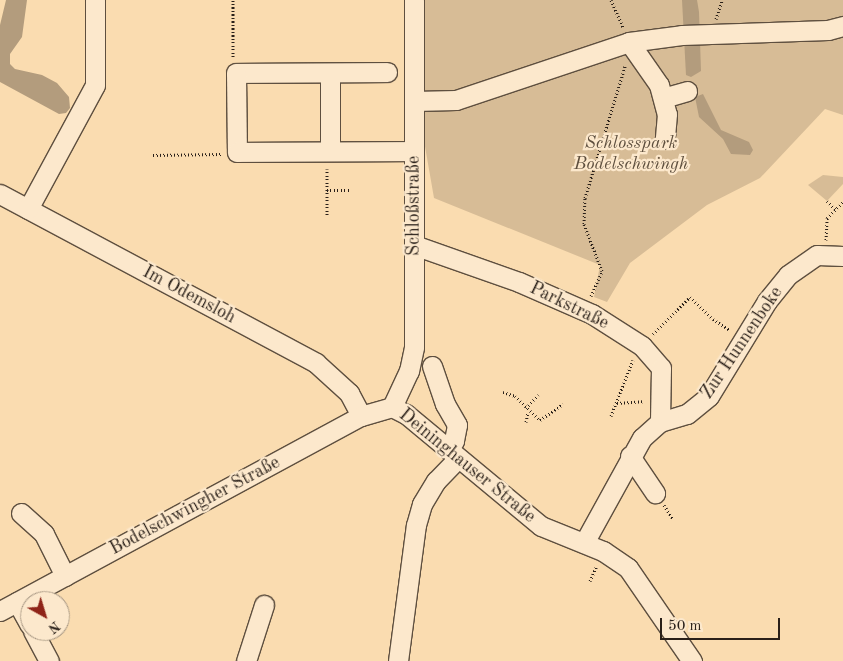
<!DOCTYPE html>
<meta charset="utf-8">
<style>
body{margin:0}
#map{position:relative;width:843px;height:661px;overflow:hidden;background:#fadcb0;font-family:"Old Standard TT",serif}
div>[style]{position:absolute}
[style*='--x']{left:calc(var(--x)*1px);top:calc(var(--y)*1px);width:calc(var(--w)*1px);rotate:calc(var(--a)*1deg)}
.green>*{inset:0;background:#d7bc96}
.water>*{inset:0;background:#b39c7d}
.path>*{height:3px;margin-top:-1.5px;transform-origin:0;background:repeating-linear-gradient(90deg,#2a2019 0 1px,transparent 0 3.5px)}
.roads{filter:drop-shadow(1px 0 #5e4f3f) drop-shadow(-1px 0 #5e4f3f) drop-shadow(0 1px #5e4f3f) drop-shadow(0 -1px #5e4f3f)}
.minor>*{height:19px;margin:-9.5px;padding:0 9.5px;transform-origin:9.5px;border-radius:9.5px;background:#fce8cc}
span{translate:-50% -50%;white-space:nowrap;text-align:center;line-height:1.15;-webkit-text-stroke:4.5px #fce8cc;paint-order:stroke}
.park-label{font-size:18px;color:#5e4f3e;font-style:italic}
.street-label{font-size:18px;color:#2a2019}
.north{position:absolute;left:20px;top:591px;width:50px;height:50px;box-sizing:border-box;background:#fce8cc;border:1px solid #a89884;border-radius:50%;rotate:141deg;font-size:14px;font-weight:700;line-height:20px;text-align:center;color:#2a2019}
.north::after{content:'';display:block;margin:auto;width:18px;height:22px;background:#8f2418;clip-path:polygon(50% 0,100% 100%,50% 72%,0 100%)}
.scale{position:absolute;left:660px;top:618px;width:120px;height:22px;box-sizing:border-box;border:2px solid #2a2019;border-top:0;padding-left:6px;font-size:15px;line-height:18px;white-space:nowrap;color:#2a2019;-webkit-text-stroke:4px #fce8cc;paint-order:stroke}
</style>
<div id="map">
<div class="green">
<i style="clip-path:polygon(414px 0,843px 0,843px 115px,825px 109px,760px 178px,707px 205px,630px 263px,607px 302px,594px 297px,600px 265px,434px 198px,423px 135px)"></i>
<i style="clip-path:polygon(823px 175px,843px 177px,843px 184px,827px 201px,808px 185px)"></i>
</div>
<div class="water">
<i style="clip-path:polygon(6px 0,27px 0,22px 37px,10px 54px,10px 64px,15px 69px,42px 75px,57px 83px,69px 97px,70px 108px,66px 113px,59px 114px,0 82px,0 25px)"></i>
<i style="clip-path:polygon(682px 0,697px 0,699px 12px,701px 71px,691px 77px,686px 75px)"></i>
<i style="clip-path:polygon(703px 94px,721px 130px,749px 142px,753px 150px,750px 155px,731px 154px,723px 139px,699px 117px,695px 97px)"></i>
</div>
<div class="path">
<i style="--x:611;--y:0;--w:30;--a:66"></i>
<i style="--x:716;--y:19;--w:20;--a:-72"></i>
<i style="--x:233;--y:57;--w:57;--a:-90"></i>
<i style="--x:153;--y:155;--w:69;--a:-0.8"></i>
<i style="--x:327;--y:190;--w:24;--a:0"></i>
<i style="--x:827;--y:201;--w:13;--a:45"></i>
<i style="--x:327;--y:215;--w:46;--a:-90"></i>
<i style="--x:826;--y:240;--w:22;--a:-87"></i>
<i style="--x:827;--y:218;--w:23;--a:-45"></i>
<i style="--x:591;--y:296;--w:27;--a:-66"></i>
<i style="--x:602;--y:271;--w:50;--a:-111"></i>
<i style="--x:584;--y:224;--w:26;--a:-88"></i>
<i style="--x:585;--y:198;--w:138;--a:-73.1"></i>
<i style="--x:653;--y:334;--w:52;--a:-45"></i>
<i style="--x:690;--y:297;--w:32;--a:44"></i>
<i style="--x:713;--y:319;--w:20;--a:33"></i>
<i style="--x:503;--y:392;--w:13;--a:18"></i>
<i style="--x:515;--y:396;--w:35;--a:44"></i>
<i style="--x:540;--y:420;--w:28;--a:-35"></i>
<i style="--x:617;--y:403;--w:26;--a:-4"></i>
<i style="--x:526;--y:408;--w:18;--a:-47"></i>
<i style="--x:611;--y:416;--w:60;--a:-68.6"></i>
<i style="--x:526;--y:422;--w:10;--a:-79"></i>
<i style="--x:664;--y:505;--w:17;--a:57"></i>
<i style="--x:590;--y:581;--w:17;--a:-66"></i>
</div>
<div class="roads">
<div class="minor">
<i style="--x:629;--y:42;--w:53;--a:-7.5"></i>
<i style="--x:682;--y:35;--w:146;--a:-2"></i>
<i style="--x:828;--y:30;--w:16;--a:-15"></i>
<i style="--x:387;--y:72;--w:151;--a:179.6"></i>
<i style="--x:236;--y:73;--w:79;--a:89.3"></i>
<i style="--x:237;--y:152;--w:177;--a:-0.3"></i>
<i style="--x:663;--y:98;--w:25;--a:-16"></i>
<i style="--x:414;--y:101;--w:42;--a:-1.4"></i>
<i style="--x:456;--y:100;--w:182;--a:-18.5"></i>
<i style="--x:629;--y:42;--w:52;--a:55.1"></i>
<i style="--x:659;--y:85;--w:30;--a:75"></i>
<i style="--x:667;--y:114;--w:25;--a:95"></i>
<i style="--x:330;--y:151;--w:78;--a:-90"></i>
<i style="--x:0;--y:194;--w:358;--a:28.1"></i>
<i style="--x:316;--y:363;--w:45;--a:42.3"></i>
<i style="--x:349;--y:393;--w:26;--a:62"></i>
<i style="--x:28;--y:209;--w:141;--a:-61.6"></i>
<i style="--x:95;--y:85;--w:85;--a:-90"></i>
<i style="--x:414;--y:245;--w:111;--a:19.4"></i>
<i style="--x:519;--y:282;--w:80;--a:23.7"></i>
<i style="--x:592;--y:314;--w:59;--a:32.6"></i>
<i style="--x:642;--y:346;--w:29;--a:49"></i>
<i style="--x:661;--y:368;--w:54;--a:91.1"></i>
<i style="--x:432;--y:366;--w:40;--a:71.1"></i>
<i style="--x:445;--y:404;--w:24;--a:60"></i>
<i style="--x:457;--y:425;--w:16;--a:101"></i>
<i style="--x:454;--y:441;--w:10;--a:127"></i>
<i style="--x:392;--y:407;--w:40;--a:-65"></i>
<i style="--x:409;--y:371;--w:25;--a:-78"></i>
<i style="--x:414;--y:347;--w:347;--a:-90"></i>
<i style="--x:392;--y:407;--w:16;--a:27"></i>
<i style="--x:406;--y:414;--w:175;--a:39.7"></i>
<i style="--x:541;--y:526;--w:67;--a:22"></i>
<i style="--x:603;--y:551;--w:30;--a:34"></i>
<i style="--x:628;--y:568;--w:113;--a:55.5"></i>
<i style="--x:630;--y:456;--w:45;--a:56"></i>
<i style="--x:21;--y:513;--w:31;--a:42"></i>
<i style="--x:44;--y:534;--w:47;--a:63.4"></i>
<i style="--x:584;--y:543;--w:120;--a:-61.1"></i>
<i style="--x:642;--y:438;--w:24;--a:-42"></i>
<i style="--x:660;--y:422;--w:28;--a:-17"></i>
<i style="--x:687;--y:414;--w:28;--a:-39"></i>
<i style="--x:709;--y:396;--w:111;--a:-58.6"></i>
<i style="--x:767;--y:301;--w:33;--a:-51"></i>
<i style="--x:788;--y:275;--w:35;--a:-35"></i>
<i style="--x:817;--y:255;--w:26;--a:2"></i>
<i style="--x:17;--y:602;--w:26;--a:61"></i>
<i style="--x:0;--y:611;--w:410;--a:-28.4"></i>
<i style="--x:361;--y:416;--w:32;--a:-16"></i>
<i style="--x:33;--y:631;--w:34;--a:62"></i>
<i style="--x:246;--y:661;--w:59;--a:-72.2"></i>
<i style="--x:398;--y:661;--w:137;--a:-82.5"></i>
<i style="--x:416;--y:525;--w:22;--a:-74"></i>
<i style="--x:422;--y:504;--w:27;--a:-59"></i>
<i style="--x:436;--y:481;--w:32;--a:-46"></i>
</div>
</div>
<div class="park-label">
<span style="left:631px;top:154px">Schlosspark<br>Bodelschwingh</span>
</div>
<div class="street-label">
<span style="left:414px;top:206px;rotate:-90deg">Schloßstraße</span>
<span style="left:189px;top:295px;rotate:28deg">Im Odemsloh</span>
<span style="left:569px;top:306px;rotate:26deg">Parkstraße</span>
<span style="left:742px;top:343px;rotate:-56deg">Zur Hunnenboke</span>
<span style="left:467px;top:466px;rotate:39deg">Deininghauser Straße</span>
<span style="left:195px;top:506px;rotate:-28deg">Bodelschwingher Straße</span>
</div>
<div class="north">N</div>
<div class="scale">50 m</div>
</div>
